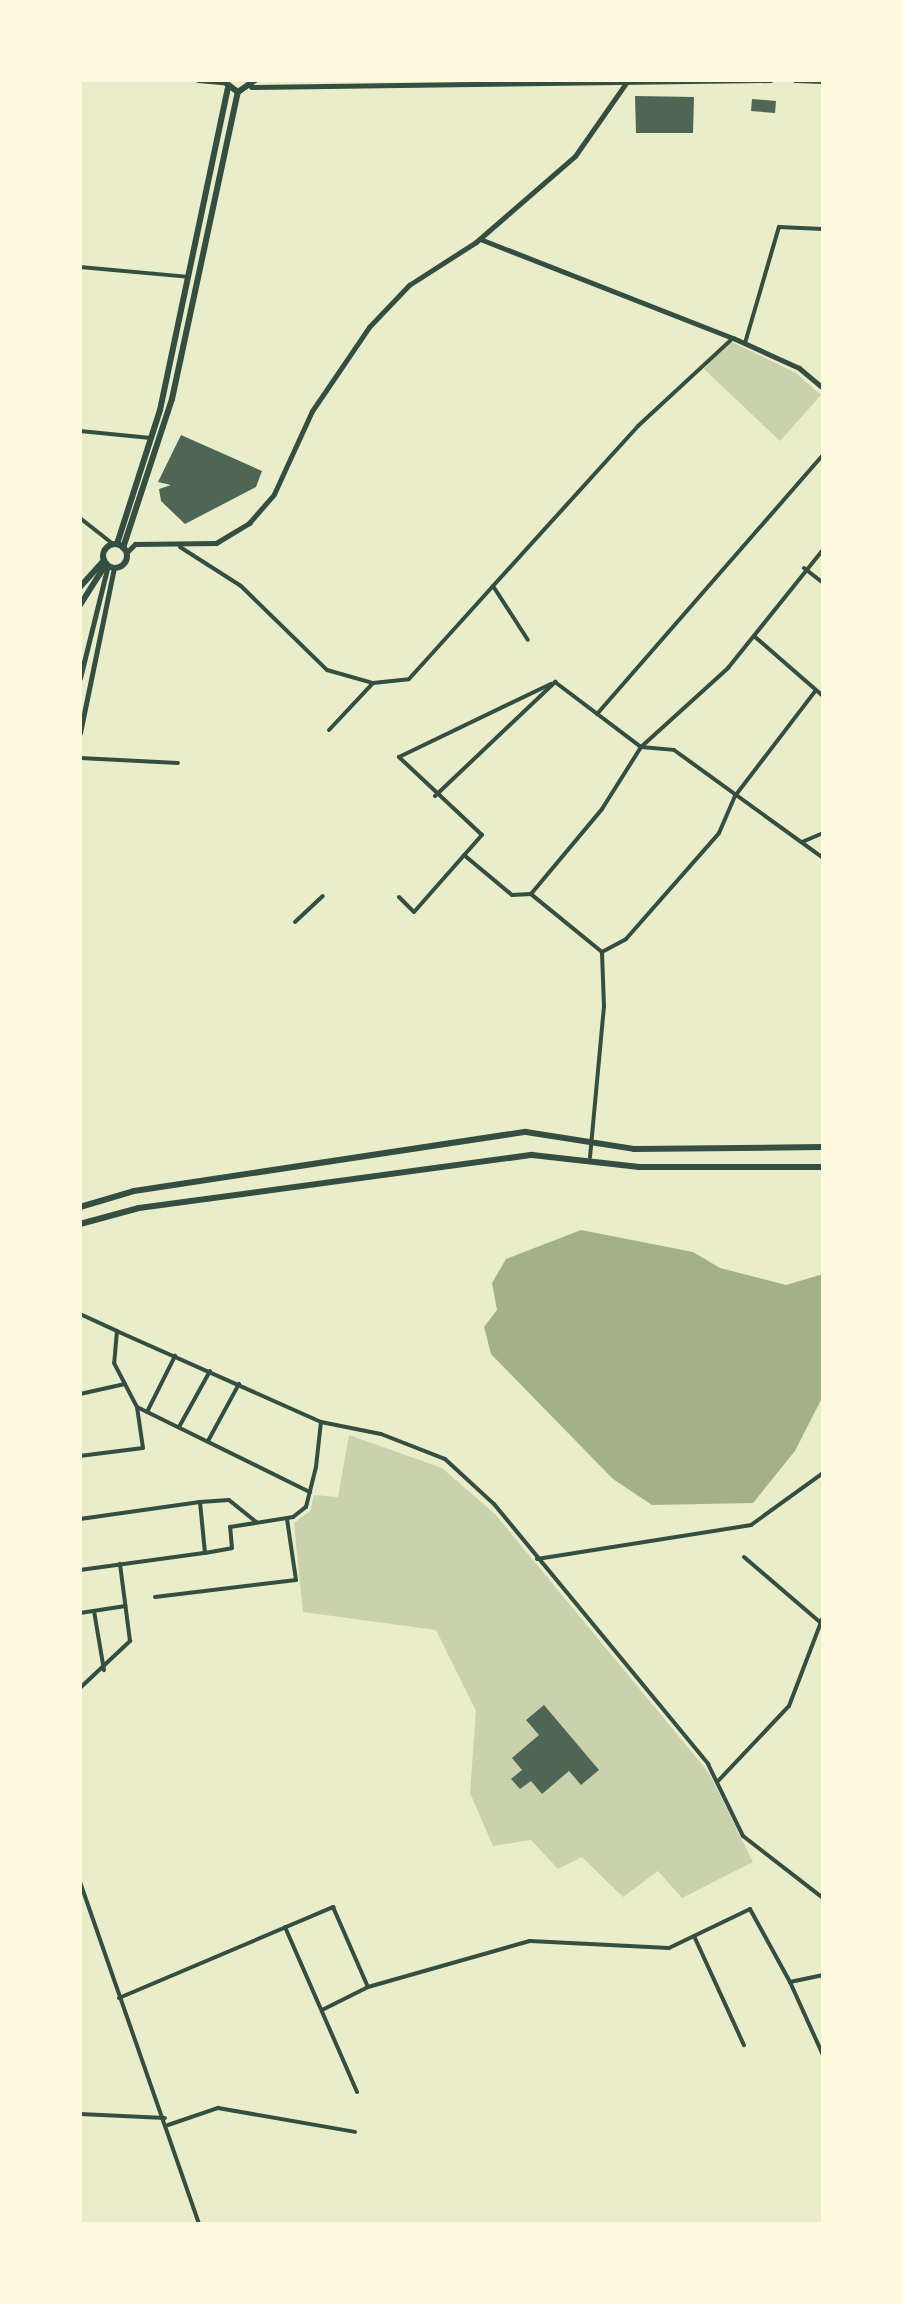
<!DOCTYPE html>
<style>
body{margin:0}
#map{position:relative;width:903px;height:2304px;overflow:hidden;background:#e9edc9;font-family:"Alegreya Sans",sans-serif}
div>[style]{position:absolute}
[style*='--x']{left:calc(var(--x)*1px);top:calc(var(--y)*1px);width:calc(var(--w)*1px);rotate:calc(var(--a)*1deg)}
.green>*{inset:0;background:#cad2ad}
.water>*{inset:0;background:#a3b18a}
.building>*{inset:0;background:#4f6655}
.minor>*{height:4px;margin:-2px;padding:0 2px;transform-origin:2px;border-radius:2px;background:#344e41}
.tertiary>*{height:5px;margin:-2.5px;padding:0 2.5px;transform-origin:2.5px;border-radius:2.5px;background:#344e41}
.secondary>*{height:5px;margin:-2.5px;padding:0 2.5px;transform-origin:2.5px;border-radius:2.5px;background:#344e41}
.primary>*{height:6px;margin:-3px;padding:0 3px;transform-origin:3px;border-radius:3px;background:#344e41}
.primary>.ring{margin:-3px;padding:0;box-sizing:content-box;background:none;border:6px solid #344e41;border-radius:50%}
span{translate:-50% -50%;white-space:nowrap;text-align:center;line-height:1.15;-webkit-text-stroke:6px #fefae0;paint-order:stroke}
.frame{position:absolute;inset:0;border:82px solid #fefae0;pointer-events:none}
</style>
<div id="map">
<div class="green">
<i style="clip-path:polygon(730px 341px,796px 373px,821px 395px,780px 441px,704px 369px)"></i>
<i style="clip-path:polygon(349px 1435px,442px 1468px,495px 1514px,709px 1773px,753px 1862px,682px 1898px,658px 1871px,623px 1897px,582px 1857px,558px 1869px,531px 1840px,493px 1846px,470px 1793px,476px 1711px,436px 1630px,303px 1612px,294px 1523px,310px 1511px,314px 1495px,338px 1497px)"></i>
</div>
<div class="water">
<i style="clip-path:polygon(581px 1230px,693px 1252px,720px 1268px,786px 1285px,823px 1274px,823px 1396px,795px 1451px,753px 1503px,652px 1505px,613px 1479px,491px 1354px,484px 1327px,497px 1310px,492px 1283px,506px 1259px)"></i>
</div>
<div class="building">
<i style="clip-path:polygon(635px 96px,694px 97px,693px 133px,636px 133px)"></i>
<i style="clip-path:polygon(752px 99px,776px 101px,775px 113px,751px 111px)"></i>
<i style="clip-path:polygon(181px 435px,262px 471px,256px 487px,185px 524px,161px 501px,159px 489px,171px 485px,158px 482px)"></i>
<i style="clip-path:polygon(544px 1705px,599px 1770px,581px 1785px,569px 1771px,542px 1794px,531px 1781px,520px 1789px,511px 1779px,522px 1770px,512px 1758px,539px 1735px,526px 1720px)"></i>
</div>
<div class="minor">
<i style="--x:80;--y:267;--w:109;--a:5.2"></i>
<i style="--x:745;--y:343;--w:121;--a:-73.7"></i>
<i style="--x:779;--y:227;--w:44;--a:2.6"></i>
<i style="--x:80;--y:431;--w:71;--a:5.6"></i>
<i style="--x:80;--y:518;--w:42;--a:38.2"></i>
<i style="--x:180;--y:547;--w:72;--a:32.6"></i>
<i style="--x:241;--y:586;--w:120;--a:44.3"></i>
<i style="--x:327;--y:670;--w:48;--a:15.8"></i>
<i style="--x:373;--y:683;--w:36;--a:-6"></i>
<i style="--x:409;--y:679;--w:125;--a:-47.9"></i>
<i style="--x:493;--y:586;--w:64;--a:57.1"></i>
<i style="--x:804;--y:568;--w:24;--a:38"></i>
<i style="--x:493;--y:586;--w:216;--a:-47.8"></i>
<i style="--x:638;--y:426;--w:129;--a:-42.8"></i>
<i style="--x:754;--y:636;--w:91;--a:41"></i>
<i style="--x:597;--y:714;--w:344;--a:-48.9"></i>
<i style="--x:329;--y:730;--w:64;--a:-46.9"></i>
<i style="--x:80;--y:758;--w:98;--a:2.9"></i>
<i style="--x:435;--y:796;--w:166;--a:-43.5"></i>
<i style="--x:555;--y:682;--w:108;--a:37.1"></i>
<i style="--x:641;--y:747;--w:33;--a:5"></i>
<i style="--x:674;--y:750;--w:184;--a:35.9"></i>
<i style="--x:802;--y:842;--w:23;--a:-23"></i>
<i style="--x:464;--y:855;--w:62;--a:39.8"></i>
<i style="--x:512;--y:895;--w:19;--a:-3"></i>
<i style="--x:399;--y:897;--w:21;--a:45"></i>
<i style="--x:414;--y:912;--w:103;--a:-48.6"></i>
<i style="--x:482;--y:835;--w:114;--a:-136.8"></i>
<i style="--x:399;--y:757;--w:169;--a:-25.7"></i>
<i style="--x:295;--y:922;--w:38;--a:-43"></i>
<i style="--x:602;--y:952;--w:27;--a:-28"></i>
<i style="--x:626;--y:939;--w:141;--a:-48.7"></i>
<i style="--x:719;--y:833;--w:40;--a:-66.6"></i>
<i style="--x:735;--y:796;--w:133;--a:-52.6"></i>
<i style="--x:590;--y:1157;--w:151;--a:-84.7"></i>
<i style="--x:604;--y:1007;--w:55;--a:-92.1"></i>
<i style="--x:602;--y:952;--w:92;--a:-140.8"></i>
<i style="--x:531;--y:894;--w:111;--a:-50.1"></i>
<i style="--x:602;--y:809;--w:73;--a:-57.8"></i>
<i style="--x:641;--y:747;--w:118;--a:-42.2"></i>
<i style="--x:728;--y:668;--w:151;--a:-51.2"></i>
<i style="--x:80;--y:1314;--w:41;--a:24.7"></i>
<i style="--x:117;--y:1331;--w:32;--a:95"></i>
<i style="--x:114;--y:1363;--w:50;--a:62.4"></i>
<i style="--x:137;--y:1407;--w:41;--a:81.7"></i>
<i style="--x:143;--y:1448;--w:64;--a:172.8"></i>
<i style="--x:80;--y:1394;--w:46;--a:-12.5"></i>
<i style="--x:137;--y:1407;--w:193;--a:26.2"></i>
<i style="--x:147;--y:1412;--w:63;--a:-63.4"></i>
<i style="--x:321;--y:1422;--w:61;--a:11.3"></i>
<i style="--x:381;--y:1434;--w:69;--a:21.3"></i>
<i style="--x:445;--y:1459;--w:67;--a:42.6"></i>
<i style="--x:494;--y:1504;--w:337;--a:50.5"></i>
<i style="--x:708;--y:1764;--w:80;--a:64.1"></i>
<i style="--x:743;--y:1836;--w:101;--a:37.8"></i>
<i style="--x:179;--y:1427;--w:64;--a:-61"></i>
<i style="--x:208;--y:1441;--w:65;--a:-61.5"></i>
<i style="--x:200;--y:1502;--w:29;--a:-4"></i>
<i style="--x:229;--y:1500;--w:35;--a:39"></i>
<i style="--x:80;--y:1519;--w:121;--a:-8.1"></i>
<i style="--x:200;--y:1502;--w:51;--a:84.4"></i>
<i style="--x:205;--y:1553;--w:27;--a:-10"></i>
<i style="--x:232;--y:1548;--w:21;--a:-95"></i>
<i style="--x:230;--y:1527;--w:64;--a:-9"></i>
<i style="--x:293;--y:1517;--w:16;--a:-38"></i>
<i style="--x:306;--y:1507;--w:41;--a:-76"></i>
<i style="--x:316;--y:1467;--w:45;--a:-83.7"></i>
<i style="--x:321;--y:1422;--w:223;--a:-156"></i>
<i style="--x:744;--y:1557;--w:101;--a:40.6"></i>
<i style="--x:537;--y:1559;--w:217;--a:-9"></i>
<i style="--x:751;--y:1525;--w:89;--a:-35.8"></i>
<i style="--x:80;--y:1570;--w:125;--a:-7.8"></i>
<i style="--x:155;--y:1597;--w:142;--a:-6.9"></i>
<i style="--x:296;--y:1580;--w:62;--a:-98.4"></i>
<i style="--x:94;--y:1611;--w:60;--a:80.4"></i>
<i style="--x:80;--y:1613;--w:46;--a:-8.8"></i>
<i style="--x:80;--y:1688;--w:69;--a:-43.2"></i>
<i style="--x:130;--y:1641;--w:78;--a:-97.4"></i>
<i style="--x:718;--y:1781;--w:103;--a:-46.6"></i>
<i style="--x:789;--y:1706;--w:95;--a:-69.1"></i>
<i style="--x:80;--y:1882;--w:362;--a:70.8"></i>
<i style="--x:285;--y:1927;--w:180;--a:66.4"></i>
<i style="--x:694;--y:1936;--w:120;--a:65.4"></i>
<i style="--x:790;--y:1982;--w:80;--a:65.7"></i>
<i style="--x:119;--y:1998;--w:233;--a:-23"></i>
<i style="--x:333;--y:1907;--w:87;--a:66.4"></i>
<i style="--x:368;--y:1987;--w:168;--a:-15.9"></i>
<i style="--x:530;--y:1941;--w:139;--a:2.9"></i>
<i style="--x:669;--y:1948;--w:90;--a:-25.7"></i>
<i style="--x:750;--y:1909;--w:83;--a:61.3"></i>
<i style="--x:790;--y:1982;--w:34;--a:-12"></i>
<i style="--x:322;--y:2010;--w:51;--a:-26.6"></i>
<i style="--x:80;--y:2114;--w:85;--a:2.7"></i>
<i style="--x:168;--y:2125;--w:53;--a:-18.8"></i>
<i style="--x:218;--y:2108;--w:139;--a:9.9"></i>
</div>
<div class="tertiary">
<i style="--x:480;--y:239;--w:272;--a:21.4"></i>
<i style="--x:733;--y:338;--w:72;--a:24.4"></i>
<i style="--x:799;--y:368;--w:31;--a:40"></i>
<i style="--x:126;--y:553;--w:13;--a:-45"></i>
<i style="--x:135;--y:544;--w:81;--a:-0.7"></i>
<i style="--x:216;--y:543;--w:39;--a:-31"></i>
<i style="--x:249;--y:523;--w:38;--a:-49"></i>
<i style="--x:274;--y:494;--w:91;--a:-65.4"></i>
<i style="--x:312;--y:411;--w:102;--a:-55.8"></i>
<i style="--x:369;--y:327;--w:58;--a:-46.4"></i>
<i style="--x:409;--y:285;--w:80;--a:-32.7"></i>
<i style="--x:476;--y:242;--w:131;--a:-41"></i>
<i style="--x:575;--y:156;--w:93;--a:-55.1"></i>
</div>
<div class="secondary">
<i style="--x:198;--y:80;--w:25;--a:5"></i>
<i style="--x:795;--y:80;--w:28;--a:2"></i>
<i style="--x:251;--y:87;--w:520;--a:-0.77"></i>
<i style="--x:80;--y:678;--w:116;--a:-76.1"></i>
<i style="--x:80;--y:733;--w:168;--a:-78.4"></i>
</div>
<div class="primary">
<i style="--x:222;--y:80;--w:20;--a:37"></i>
<i style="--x:238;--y:92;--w:21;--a:-35"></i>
<i style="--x:117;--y:544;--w:141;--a:-72.2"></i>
<i style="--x:160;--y:410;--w:329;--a:-78.1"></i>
<i class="ring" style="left:103px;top:544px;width:18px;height:18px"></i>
<i style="--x:123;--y:548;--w:157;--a:-71.8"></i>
<i style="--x:172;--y:399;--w:314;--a:-77.9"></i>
<i style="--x:80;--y:587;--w:36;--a:-48"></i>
<i style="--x:80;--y:605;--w:49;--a:-57.6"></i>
<i style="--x:80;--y:1207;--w:56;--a:-16.5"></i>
<i style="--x:134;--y:1191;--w:396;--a:-8.6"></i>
<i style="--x:526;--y:1132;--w:109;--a:8.9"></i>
<i style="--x:634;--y:1149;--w:189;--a:-0.6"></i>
<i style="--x:80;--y:1224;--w:61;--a:-15.2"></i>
<i style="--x:139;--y:1208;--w:397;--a:-7.7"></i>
<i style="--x:532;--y:1155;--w:108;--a:6.4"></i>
<i style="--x:639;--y:1167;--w:184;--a:0"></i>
</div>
<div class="frame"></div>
</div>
